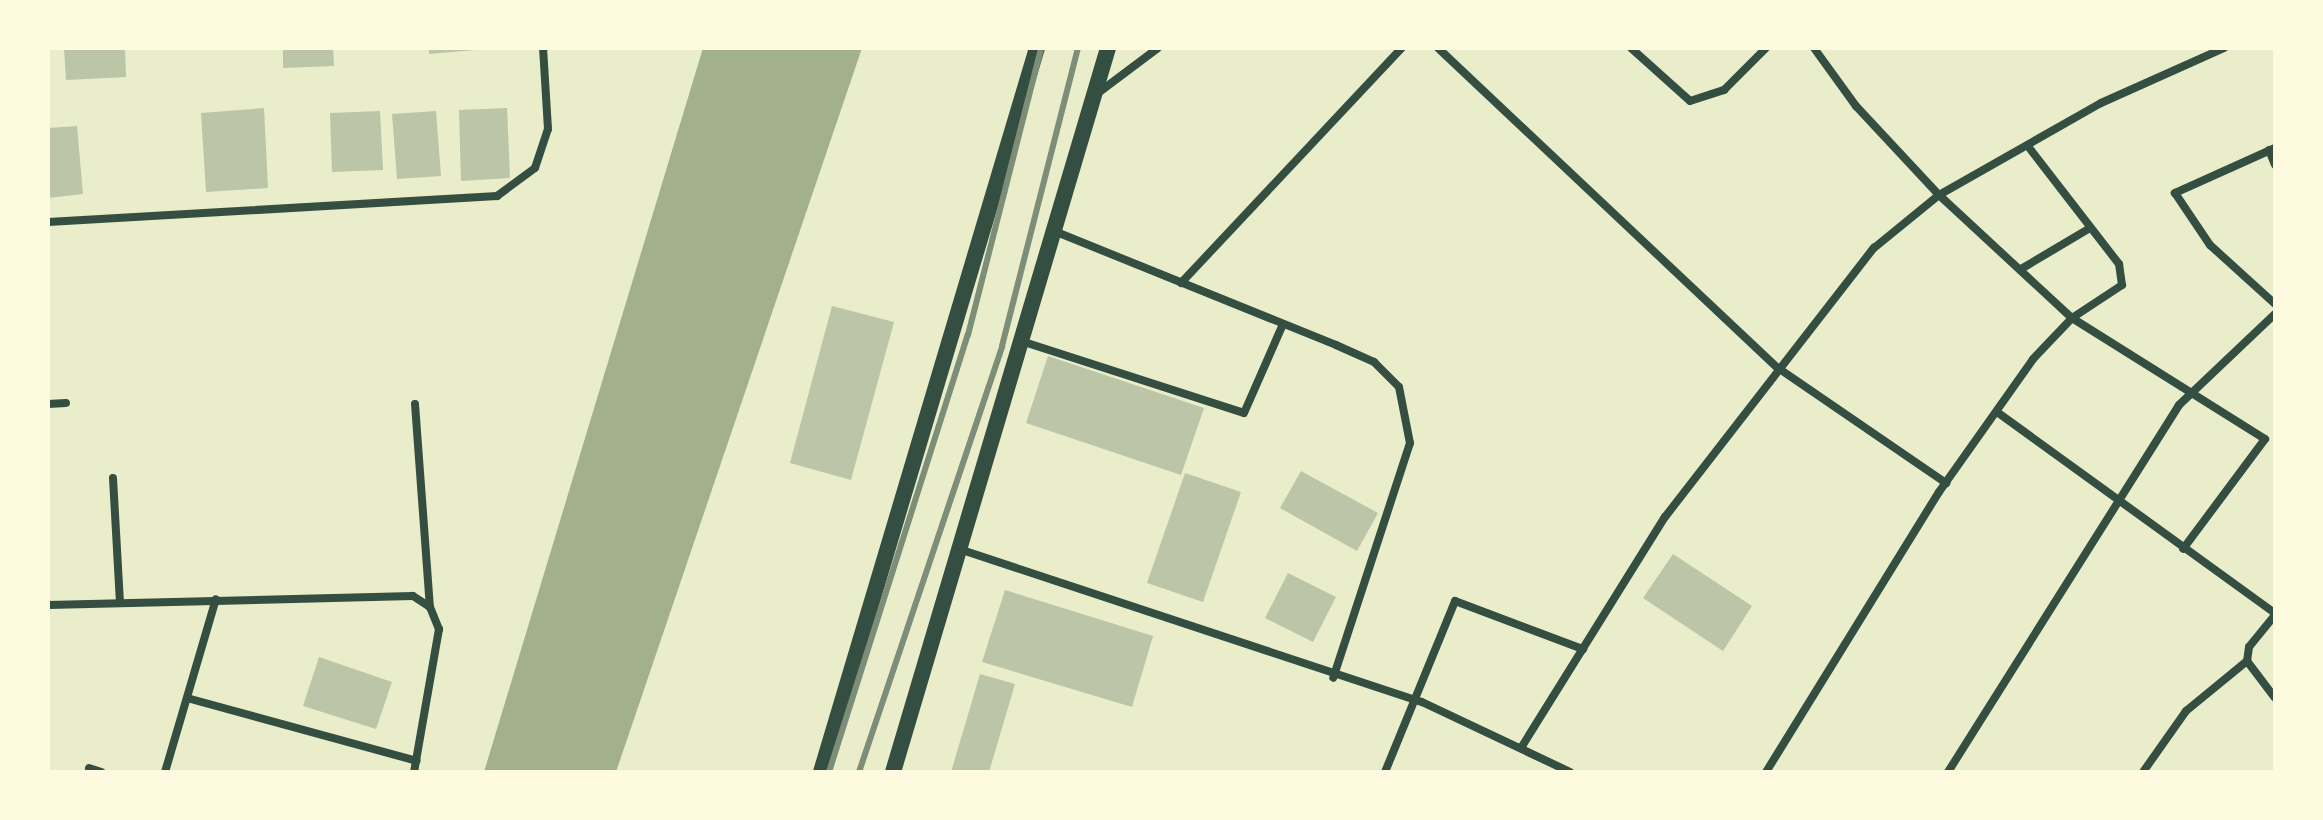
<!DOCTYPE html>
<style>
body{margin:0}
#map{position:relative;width:2323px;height:820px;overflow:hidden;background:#e9edc9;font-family:"DM Sans",sans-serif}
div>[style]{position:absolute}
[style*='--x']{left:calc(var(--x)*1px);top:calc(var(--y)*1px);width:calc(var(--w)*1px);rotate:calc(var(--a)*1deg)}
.water>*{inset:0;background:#a3b18a}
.building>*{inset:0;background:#bcc5a7}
.minor>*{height:8px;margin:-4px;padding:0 4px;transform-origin:4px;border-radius:4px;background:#344e41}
.secondary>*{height:16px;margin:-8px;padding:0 8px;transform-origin:8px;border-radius:8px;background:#344e41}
.rail>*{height:6px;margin:-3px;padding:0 3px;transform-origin:3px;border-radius:3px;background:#7c8e77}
span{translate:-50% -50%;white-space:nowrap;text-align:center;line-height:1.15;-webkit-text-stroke:6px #fefae0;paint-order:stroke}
.frame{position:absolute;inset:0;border:50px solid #fefae0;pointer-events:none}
</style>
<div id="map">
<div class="water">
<i style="clip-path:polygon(703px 48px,862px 48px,616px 772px,484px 772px)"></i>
</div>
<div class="building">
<i style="clip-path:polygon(64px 48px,125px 48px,126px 77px,66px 80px)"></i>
<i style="clip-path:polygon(283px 48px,333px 48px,334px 66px,283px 68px)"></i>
<i style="clip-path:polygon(429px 48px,476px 48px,476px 50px,429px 54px)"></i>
<i style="clip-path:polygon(264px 108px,268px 188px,206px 192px,201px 113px)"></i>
<i style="clip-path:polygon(507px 108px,510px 178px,461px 181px,459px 110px)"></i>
<i style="clip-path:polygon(380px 111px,383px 170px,332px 172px,330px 113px)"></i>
<i style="clip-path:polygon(436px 111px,441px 176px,397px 179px,392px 114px)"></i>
<i style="clip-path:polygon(77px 126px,83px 194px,48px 198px,48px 128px)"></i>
<i style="clip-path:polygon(832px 306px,894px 322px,851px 480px,790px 463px)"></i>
<i style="clip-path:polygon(1048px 356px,1204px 408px,1181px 475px,1026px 423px)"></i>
<i style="clip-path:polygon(1301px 471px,1378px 513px,1357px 551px,1280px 508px)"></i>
<i style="clip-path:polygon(1185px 473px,1241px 492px,1203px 602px,1147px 583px)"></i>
<i style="clip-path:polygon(1673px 554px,1752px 606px,1723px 651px,1643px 598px)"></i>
<i style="clip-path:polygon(1288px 573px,1336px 597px,1313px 642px,1265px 618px)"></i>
<i style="clip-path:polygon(1005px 590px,1153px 636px,1132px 707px,982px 662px)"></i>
<i style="clip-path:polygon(319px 657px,392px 682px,376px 729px,303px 706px)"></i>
<i style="clip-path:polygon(980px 674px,1015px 684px,989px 772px,951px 772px)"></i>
</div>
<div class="minor">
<i style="--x:1438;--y:48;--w:467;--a:43.3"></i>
<i style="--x:1778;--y:368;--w:204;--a:34.4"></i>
<i style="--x:1631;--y:48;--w:79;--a:41.9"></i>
<i style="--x:1690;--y:101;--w:36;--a:-18"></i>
<i style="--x:1724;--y:90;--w:59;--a:-45"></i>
<i style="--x:1814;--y:48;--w:72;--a:54.1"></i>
<i style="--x:1856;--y:106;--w:122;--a:47"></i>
<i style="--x:1939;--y:195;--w:181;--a:42.8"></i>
<i style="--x:2072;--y:318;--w:228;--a:32.1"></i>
<i style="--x:2265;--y:439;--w:137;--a:126.7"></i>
<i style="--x:1098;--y:93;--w:75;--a:-36.9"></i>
<i style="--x:2275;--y:148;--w:110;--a:155.8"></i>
<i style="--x:2175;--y:193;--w:63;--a:56.1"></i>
<i style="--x:2210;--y:245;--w:88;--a:42.2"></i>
<i style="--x:2269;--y:150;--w:16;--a:68"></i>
<i style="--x:48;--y:222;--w:450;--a:-3.3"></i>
<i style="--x:497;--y:196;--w:47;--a:-36.4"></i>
<i style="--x:535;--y:168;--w:41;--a:-71.6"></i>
<i style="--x:548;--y:129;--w:81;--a:-93.5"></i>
<i style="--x:1054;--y:231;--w:304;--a:22"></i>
<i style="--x:1336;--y:345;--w:42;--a:24.1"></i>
<i style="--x:1374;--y:362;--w:35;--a:45"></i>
<i style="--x:1399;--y:387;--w:57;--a:78.9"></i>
<i style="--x:1410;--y:443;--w:247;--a:108.1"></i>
<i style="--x:2021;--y:269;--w:80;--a:-30.7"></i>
<i style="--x:1181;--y:283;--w:323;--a:-46.8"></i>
<i style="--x:1021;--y:341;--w:234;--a:17.9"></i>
<i style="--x:1244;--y:413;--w:97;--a:-66.3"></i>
<i style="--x:48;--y:404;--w:18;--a:-3"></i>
<i style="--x:415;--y:404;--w:204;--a:85.8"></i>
<i style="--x:1997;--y:412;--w:343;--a:35.9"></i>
<i style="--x:113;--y:478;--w:124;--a:86.8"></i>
<i style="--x:959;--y:549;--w:488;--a:18.3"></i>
<i style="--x:1422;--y:702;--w:164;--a:25.3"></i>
<i style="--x:48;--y:605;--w:365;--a:-1.4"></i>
<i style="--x:413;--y:596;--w:20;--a:33"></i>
<i style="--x:430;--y:607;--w:24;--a:68"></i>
<i style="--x:439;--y:629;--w:145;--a:99.9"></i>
<i style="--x:2275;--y:615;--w:41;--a:129.1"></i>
<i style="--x:2249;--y:647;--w:14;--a:98"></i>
<i style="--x:2247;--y:661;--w:46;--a:52.9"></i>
<i style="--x:187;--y:698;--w:238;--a:15.3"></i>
<i style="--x:1521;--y:748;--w:272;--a:-58.1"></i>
<i style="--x:1665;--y:517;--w:341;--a:-52.2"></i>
<i style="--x:1874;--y:248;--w:84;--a:-39.2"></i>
<i style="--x:1939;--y:195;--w:186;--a:-29.6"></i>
<i style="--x:2101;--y:103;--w:135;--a:-24.1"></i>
<i style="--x:89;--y:768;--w:13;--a:18"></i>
<i style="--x:165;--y:772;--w:180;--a:-73.6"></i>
<i style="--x:1385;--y:772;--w:185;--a:-67.7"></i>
<i style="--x:1455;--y:601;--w:137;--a:20.6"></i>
<i style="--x:1766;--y:772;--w:329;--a:-58.3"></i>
<i style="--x:1939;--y:492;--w:163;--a:-54.7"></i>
<i style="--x:2033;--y:359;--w:57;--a:-46.4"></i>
<i style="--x:2072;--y:318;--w:60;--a:-33.4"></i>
<i style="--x:2122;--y:285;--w:21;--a:-98"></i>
<i style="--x:2119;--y:264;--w:150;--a:-127.7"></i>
<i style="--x:1948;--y:772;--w:434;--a:-57.8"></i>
<i style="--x:2179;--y:405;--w:132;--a:-43.5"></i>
<i style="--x:2143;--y:772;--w:75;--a:-54.8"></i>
<i style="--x:2186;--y:711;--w:79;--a:-39.3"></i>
</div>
<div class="secondary">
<i style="--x:821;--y:772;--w:756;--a:-73.39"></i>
<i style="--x:893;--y:772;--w:755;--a:-73.46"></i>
</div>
<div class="rail">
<i style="--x:829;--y:772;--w:459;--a:-72.4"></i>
<i style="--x:968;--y:335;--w:296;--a:-75.7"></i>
<i style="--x:859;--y:772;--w:449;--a:-71.4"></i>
<i style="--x:1002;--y:346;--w:308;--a:-75.7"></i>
</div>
<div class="frame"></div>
</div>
